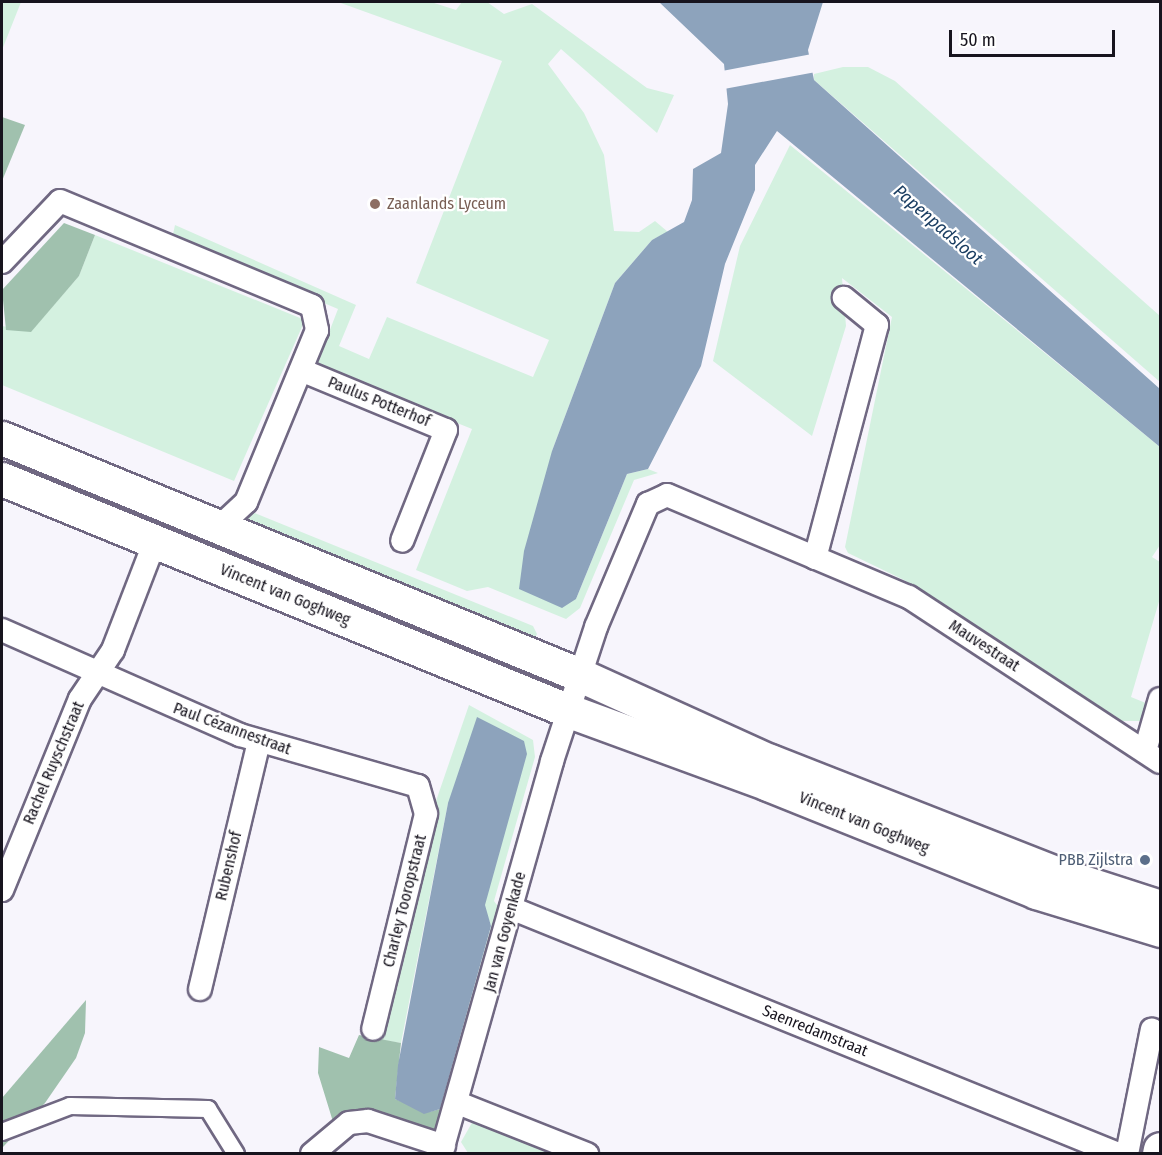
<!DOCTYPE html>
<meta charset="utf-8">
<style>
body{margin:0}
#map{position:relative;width:1162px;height:1155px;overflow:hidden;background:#f7f5fc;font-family:"Fira Sans Condensed",sans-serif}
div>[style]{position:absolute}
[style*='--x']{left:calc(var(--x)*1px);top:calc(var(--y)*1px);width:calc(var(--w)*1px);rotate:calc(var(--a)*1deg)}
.green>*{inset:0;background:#d4f1e0}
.forest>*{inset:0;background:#a0c1ae}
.water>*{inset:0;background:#8da3bc}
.pier>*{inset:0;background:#f7f5fc}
.roads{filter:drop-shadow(2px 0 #706882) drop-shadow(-2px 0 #706882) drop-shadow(0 2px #706882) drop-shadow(0 -2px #706882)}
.pedestrian>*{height:16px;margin:-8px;padding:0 8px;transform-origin:8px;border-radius:8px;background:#fff}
.minor>*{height:22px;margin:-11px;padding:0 11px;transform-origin:11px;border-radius:11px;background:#fff}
.primary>*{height:33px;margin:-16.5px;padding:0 16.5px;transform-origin:16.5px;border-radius:16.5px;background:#fff}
.dots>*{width:16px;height:16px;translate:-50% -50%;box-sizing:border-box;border:3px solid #fff;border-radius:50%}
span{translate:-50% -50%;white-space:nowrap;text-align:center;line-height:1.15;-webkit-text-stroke:4.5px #fff;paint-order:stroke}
.education-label{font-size:16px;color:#785e54}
.left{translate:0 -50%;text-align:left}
.street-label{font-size:16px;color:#17141e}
.service-label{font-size:16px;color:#4e5e75}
.right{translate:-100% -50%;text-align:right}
.water-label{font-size:18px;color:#1b3e62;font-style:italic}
.frame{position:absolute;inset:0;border:3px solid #17141e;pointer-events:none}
.scale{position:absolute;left:949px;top:30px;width:166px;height:27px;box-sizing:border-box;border:3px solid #17141e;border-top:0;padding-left:8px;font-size:18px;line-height:21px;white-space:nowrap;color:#17141e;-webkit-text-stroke:4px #fff;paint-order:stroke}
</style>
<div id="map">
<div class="green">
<i style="clip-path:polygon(2px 2px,21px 2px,2px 50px)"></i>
<i style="clip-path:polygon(338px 2px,431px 2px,456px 10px,462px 2px,487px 2px,504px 14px,532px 4px,647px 88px,674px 95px,657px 133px,561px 49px,548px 64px,584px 113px,604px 155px,614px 231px,639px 232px,655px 221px,668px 232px,652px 240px,615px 283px,552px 451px,576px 599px,627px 474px,648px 469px,658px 473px,634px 480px,580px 608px,566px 619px,488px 587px,467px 591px,416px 570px,472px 429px,316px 366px,338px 309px,172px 239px,175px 225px,356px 305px,339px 346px,369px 359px,387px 317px,533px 377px,549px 340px,416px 283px,502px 61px)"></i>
<i style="clip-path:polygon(843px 67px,868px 67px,895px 81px,1160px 316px,1160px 382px,814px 80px,814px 74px)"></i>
<i style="clip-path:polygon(790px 145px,1160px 447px,1160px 545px,1152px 557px,1160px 562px,1160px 598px,1131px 697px,1153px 706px,1142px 721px,1121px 721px,904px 580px,848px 553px,845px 547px,892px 317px,842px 278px,846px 326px,812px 436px,713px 361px,740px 246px)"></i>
<i style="clip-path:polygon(95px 235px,305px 320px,234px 481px,2px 385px,2px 326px,31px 331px,79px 276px)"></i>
<i style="clip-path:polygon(252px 512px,533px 626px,537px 634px,532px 645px,240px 525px)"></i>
<i style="clip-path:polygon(469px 705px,533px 740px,535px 757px,494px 901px,502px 912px,442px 1129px,440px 1109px,491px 926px,448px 803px,401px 1043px,381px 1040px,436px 801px)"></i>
<i style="clip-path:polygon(473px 1121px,567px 1153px,468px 1153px,461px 1142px)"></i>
</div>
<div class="forest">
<i style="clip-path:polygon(2px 117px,25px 125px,2px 181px)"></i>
<i style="clip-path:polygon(64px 223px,95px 235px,79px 276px,31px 332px,6px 330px,2px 290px)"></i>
<i style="clip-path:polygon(86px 1000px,85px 1033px,76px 1058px,45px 1103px,2px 1148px,2px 1098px)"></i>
<i style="clip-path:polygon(359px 1035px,401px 1043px,395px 1099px,429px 1112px,440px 1109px,442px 1129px,431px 1135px,334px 1125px,318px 1073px,319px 1047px,349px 1058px)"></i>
</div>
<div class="water">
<i style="clip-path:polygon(659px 2px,823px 2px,808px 50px,814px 80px,1160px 389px,1160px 447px,777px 131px,755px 165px,755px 190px,725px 264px,701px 366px,648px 469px,627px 474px,576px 599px,562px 608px,519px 589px,524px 551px,552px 451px,615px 283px,652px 240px,684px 222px,692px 200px,693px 169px,721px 153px,728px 104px,724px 64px)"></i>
<i style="clip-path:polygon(477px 717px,524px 741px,527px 754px,485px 905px,491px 926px,440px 1109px,424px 1114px,395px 1099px,398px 1065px,448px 803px)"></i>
</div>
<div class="pier">
<i style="clip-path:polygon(812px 54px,816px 72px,724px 89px,722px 71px)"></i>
</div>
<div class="roads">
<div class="pedestrian">
<i style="--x:2;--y:1132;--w:73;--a:-20.9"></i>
<i style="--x:70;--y:1106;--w:138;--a:1.2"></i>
<i style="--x:208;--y:1109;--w:53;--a:58.1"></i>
</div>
<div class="minor">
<i style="--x:2;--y:262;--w:84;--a:-46.4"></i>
<i style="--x:60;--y:201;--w:273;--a:22.6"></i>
<i style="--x:312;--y:306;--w:25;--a:78"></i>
<i style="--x:317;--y:330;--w:186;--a:112.4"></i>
<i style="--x:246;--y:502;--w:37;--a:137"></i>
<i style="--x:301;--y:370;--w:157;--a:22.5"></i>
<i style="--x:446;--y:430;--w:119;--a:111.6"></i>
<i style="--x:815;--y:558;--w:241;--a:-75.1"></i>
<i style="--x:877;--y:325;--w:43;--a:-140.7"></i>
<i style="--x:2;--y:630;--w:260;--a:23.8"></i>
<i style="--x:240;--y:735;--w:185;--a:16"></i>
<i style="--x:418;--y:786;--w:29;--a:74"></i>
<i style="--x:426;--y:814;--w:221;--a:103.8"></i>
<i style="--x:1145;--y:751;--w:54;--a:-73.9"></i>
<i style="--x:2;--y:890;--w:206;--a:-67.8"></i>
<i style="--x:80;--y:699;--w:59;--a:-56"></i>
<i style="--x:113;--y:650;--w:117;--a:-68.9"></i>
<i style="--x:511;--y:908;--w:655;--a:22.06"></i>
<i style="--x:200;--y:989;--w:254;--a:-76.6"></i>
<i style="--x:458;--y:1103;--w:139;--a:21.6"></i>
<i style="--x:312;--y:1154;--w:48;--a:-40"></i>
<i style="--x:349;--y:1123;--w:19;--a:-6"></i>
<i style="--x:368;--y:1121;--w:80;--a:18.2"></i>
<i style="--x:441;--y:1154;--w:408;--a:-74.2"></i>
<i style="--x:552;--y:761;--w:141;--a:-71.8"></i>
<i style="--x:596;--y:627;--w:134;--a:-67.1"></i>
<i style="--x:648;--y:504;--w:21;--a:-25"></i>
<i style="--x:667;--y:495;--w:263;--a:22.9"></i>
<i style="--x:909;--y:597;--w:300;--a:33.3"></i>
<i style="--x:1127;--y:1154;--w:127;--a:-78.7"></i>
</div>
<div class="primary">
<i style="--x:2;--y:438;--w:625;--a:22.3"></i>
<i style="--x:580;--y:675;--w:209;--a:24.4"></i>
<i style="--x:770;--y:761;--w:309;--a:21.4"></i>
<i style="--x:1058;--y:874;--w:107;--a:17.9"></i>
<i style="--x:2;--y:479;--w:613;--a:22.25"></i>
<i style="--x:569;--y:711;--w:212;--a:20.1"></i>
<i style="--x:768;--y:784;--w:289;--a:21.9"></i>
<i style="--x:1036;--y:892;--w:130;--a:17"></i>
<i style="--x:1159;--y:1154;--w:5;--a:-79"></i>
</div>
</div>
<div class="dots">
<i style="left:375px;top:204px;background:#8d6e63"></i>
<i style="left:1145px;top:860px;background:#5c6f8a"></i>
</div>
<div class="education-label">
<span class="left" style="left:387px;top:204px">Zaanlands Lyceum</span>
</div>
<div class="street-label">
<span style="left:379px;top:402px;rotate:22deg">Paulus Potterhof</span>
<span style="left:285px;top:595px;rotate:22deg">Vincent van Goghweg</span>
<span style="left:984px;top:646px;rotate:33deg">Mauvestraat</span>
<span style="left:232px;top:729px;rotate:20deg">Paul Cézannestraat</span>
<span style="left:54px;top:763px;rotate:-67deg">Rachel Ruyschstraat</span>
<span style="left:864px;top:823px;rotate:22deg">Vincent van Goghweg</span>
<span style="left:229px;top:866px;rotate:-77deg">Rubenshof</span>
<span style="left:405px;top:901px;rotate:-76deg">Charley Tooropstraat</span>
<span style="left:505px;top:932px;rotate:-75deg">Jan van Goyenkade</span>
<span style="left:815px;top:1031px;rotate:22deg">Saenredamstraat</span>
</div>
<div class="service-label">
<span class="right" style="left:1133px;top:860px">PBB Zijlstra</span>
</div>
<div class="water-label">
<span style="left:938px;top:225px;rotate:41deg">Papenpadsloot</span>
</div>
<div class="frame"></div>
<div class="scale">50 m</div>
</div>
